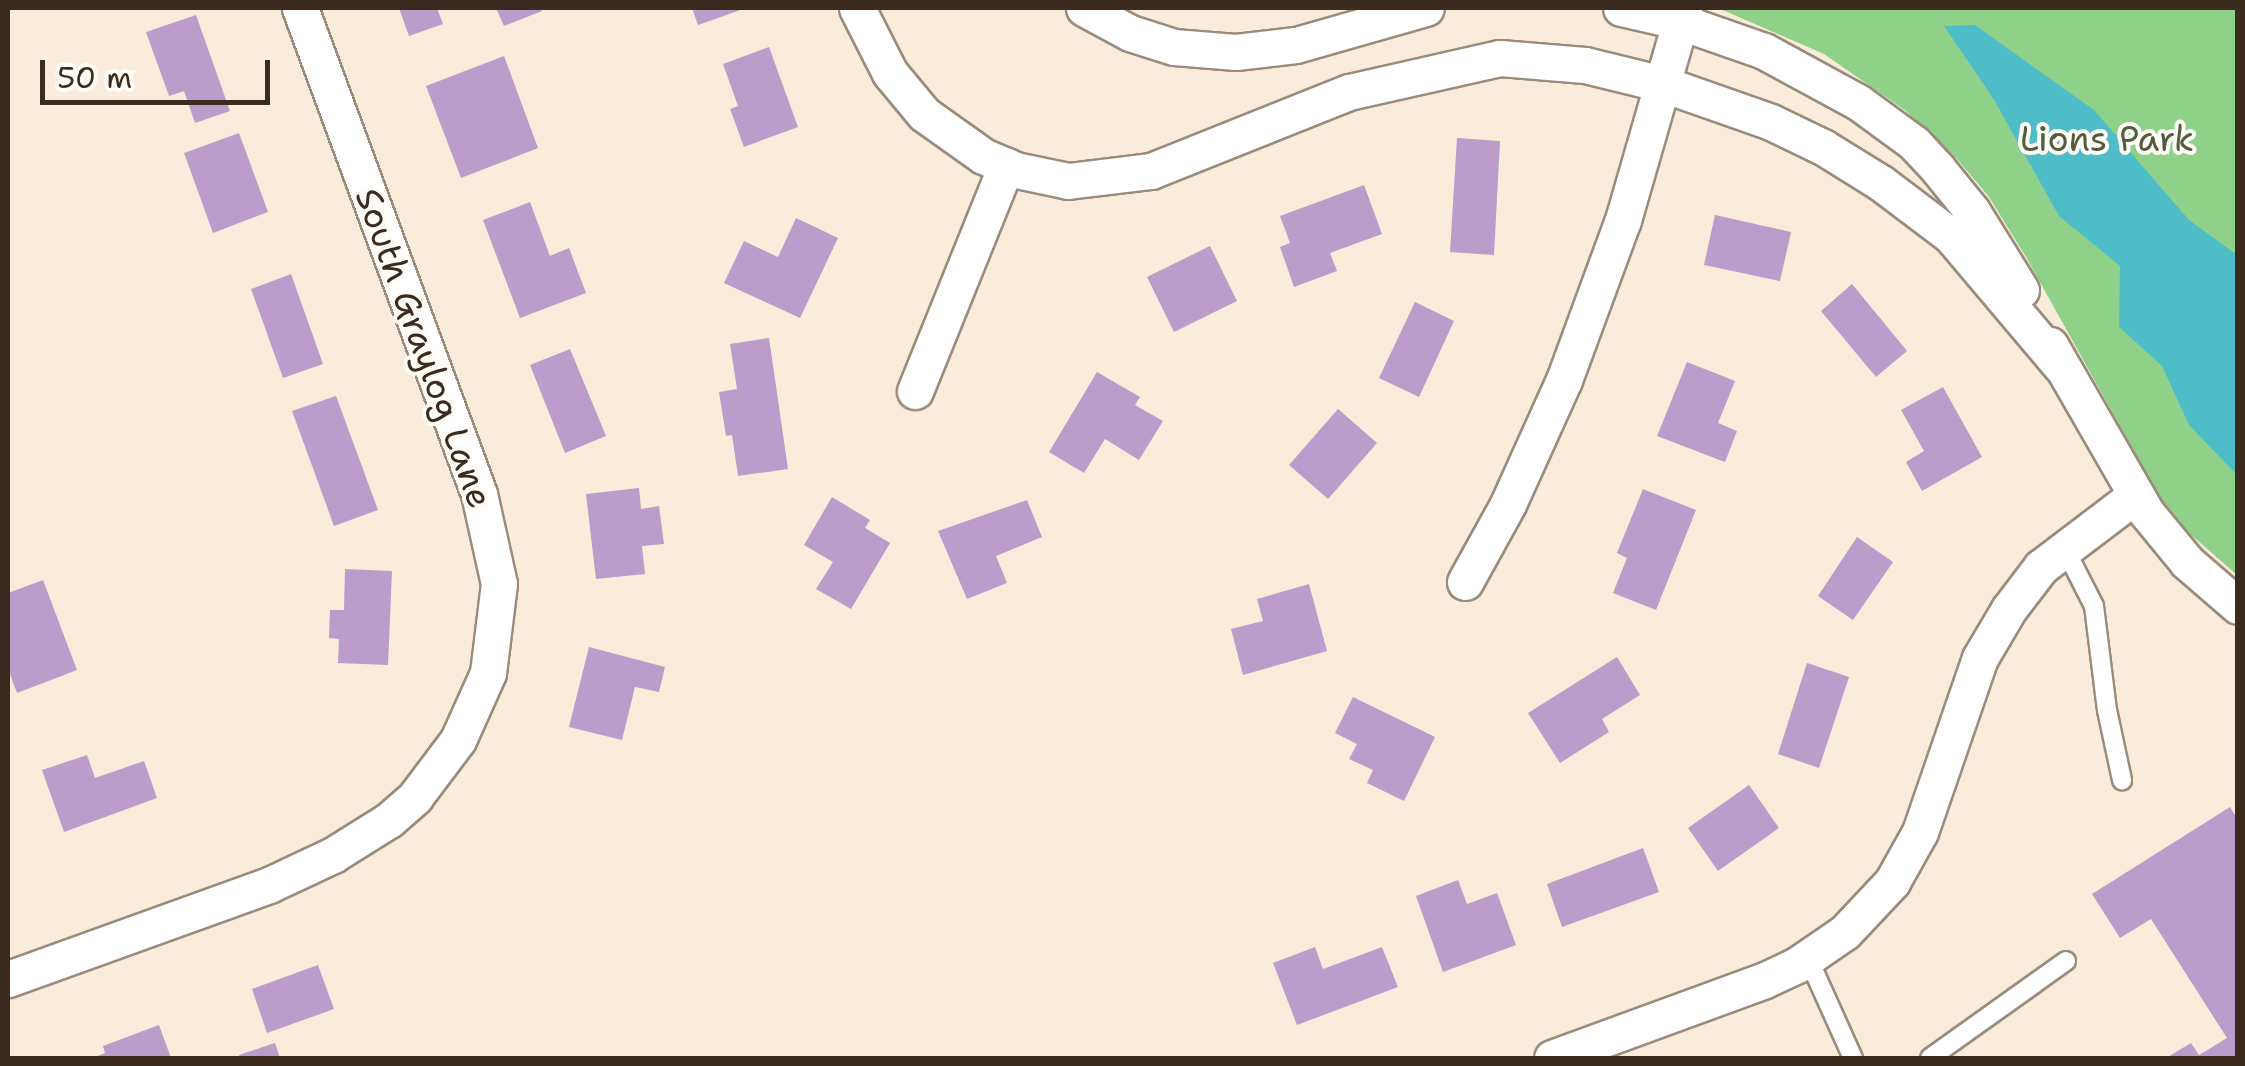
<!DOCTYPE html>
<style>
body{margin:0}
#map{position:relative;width:2245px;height:1066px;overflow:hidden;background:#f9ecdb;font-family:"Shantell Sans",sans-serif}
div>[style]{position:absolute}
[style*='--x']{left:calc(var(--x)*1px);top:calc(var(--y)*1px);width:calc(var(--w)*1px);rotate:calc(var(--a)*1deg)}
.green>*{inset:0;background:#8fd189}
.water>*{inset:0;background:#4fbdc7}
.building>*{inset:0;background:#bb9cca}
.roads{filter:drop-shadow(2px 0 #9a8b7c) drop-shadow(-2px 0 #9a8b7c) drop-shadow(0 2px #9a8b7c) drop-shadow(0 -2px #9a8b7c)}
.lane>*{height:18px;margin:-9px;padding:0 9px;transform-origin:9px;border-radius:9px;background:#fff}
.street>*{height:35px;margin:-17.5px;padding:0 17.5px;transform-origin:17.5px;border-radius:17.5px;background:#fff}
span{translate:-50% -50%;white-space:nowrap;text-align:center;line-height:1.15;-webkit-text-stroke:8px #fdfcf7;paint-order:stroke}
.park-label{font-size:35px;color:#545c3e}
.street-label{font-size:35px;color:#3b2a1e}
.frame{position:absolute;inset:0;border:10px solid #3b2a1e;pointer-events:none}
.scale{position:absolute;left:40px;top:60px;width:230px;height:45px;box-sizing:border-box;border:5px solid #3b2a1e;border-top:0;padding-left:12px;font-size:30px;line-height:35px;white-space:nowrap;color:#3b2a1e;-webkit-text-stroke:8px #fdfcf7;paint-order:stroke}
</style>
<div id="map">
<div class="green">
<i style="clip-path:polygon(1718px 8px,2237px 8px,2237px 575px,2189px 533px,2160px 498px,2026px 257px,1989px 197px,1957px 159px,1906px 111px,1824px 54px)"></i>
</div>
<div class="water">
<i style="clip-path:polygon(1975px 25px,2094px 110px,2189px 220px,2237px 255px,2237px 475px,2189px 425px,2162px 366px,2119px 327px,2120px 266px,2059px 216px,1993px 98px,1944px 26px)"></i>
</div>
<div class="building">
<i style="clip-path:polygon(399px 8px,437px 8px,443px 24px,409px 36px)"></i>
<i style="clip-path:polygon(496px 8px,540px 8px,542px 11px,504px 26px)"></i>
<i style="clip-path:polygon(692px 8px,746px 8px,698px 25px)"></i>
<i style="clip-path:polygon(196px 15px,230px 111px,195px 123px,184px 91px,169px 96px,146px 32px)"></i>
<i style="clip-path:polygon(769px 47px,798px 127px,744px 147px,730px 109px,738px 106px,723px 64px)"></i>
<i style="clip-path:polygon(504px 56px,538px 148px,461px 178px,426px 86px)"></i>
<i style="clip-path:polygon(239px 133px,268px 212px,213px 233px,184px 153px)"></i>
<i style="clip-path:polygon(1457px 138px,1500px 141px,1494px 255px,1450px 252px)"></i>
<i style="clip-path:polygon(1364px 185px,1382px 234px,1330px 253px,1337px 271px,1294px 287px,1280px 247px,1290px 243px,1280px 216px)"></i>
<i style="clip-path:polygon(530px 202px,550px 256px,569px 248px,586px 293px,520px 318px,483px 220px)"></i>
<i style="clip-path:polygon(1715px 215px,1791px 232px,1780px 281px,1704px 265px)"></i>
<i style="clip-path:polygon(796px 218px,838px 238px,800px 318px,724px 283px,744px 241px,778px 257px)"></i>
<i style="clip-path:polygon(1210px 246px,1237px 301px,1174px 332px,1147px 277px)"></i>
<i style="clip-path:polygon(291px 274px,323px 364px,283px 378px,251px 289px)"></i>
<i style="clip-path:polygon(1852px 284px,1907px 351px,1876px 377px,1821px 311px)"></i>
<i style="clip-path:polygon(1415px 302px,1454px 321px,1419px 397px,1379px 378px)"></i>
<i style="clip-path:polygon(769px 338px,788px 469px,738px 476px,732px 435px,726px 436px,719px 392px,737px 389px,730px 344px)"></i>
<i style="clip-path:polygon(570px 349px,606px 436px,565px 453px,530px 365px)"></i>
<i style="clip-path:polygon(1687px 362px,1735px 381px,1718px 423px,1737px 431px,1725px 462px,1657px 436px)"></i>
<i style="clip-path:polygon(1097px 372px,1140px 397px,1135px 405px,1163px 421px,1139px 460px,1105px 439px,1084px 473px,1049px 452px)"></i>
<i style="clip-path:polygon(1943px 387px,1982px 457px,1922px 491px,1906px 462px,1924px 451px,1901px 410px)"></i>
<i style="clip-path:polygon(336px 396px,378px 510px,334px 526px,292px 411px)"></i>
<i style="clip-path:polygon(1338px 409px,1377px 443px,1328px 499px,1289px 465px)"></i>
<i style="clip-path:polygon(639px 488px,641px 509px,659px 506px,664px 544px,642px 546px,645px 574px,596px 579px,586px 494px)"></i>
<i style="clip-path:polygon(1643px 489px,1696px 510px,1656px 610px,1613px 593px,1627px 558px,1617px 553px)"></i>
<i style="clip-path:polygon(832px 497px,870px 520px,865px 528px,890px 543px,851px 609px,816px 589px,833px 562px,804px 545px)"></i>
<i style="clip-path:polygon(1027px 500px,1042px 537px,996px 556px,1007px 583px,967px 599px,938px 531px)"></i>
<i style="clip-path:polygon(1857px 537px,1893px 562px,1853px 620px,1818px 596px)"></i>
<i style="clip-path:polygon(345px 569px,392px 571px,388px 665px,338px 663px,339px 639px,329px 638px,330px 610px,344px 610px)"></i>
<i style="clip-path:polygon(43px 580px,77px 670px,17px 693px,8px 669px,8px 593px)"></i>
<i style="clip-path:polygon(1309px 584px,1327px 651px,1243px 675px,1231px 629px,1263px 621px,1257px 599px)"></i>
<i style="clip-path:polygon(589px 647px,665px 667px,659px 692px,635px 687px,622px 740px,569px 727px)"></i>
<i style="clip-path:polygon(1617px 657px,1640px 695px,1602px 719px,1609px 732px,1560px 763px,1528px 713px)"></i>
<i style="clip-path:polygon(1807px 663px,1849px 677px,1819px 768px,1778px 754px)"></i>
<i style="clip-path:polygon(1353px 697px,1435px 737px,1404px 801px,1367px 783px,1373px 770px,1349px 759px,1357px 744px,1335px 733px)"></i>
<i style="clip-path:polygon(87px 755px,95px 778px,144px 761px,157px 798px,64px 832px,42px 770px)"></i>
<i style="clip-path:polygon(1749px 785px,1779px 828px,1718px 871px,1688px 828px)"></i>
<i style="clip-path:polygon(2230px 807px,2238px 820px,2238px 1058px,2166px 1058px,2191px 1043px,2199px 1055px,2227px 1038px,2151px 919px,2120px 938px,2092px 894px)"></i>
<i style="clip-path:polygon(1643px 848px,1659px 892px,1562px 927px,1547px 884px)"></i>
<i style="clip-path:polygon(1458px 880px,1467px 904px,1497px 893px,1516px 945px,1443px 972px,1416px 896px)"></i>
<i style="clip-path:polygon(1315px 947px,1323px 969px,1382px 947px,1398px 987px,1297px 1025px,1273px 963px)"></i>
<i style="clip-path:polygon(318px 965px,334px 1009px,267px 1033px,252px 989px)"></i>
<i style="clip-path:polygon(159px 1025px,171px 1058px,92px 1058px,105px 1053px,103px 1046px)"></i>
<i style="clip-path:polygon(275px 1043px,280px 1058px,240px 1058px,239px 1055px)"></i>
</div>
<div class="roads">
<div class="lane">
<i style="--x:2064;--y:547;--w:66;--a:63"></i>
<i style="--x:2094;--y:606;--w:105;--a:82.9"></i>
<i style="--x:2107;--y:710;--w:72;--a:77.9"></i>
<i style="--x:1808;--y:958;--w:110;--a:65.8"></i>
<i style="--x:1930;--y:1058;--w:167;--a:-35.5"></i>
</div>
<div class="street">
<i style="--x:857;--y:8;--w:73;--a:63.1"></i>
<i style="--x:890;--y:73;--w:53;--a:50.3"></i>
<i style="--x:924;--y:114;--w:72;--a:35.4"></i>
<i style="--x:983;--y:156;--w:36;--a:23"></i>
<i style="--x:1016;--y:170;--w:53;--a:11.9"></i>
<i style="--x:1068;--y:181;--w:84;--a:-6.9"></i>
<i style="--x:1151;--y:171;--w:213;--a:-21.8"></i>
<i style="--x:1349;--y:92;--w:155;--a:-12.7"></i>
<i style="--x:1500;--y:58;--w:85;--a:4.7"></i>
<i style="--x:1585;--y:65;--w:80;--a:13.7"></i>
<i style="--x:1663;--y:84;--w:114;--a:19.4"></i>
<i style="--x:1771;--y:122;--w:58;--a:25.7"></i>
<i style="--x:1823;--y:147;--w:68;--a:31.8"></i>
<i style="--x:1881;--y:183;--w:88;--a:37.1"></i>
<i style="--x:1951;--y:236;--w:170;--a:49.8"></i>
<i style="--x:1084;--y:8;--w:52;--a:28.5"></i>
<i style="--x:1130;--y:33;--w:46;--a:17.7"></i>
<i style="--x:1174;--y:47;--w:62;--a:4.6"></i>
<i style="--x:1236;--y:52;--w:60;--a:-6.7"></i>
<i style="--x:1296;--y:45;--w:135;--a:-15.9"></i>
<i style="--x:1621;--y:8;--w:58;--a:12.8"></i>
<i style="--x:1678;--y:21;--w:91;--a:19.2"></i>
<i style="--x:1764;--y:51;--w:107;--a:28.5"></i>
<i style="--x:1858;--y:102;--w:69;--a:36.2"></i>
<i style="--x:1914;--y:143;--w:35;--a:47"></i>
<i style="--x:1938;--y:169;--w:54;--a:51"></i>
<i style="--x:1972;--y:211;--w:93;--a:58.2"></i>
<i style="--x:2050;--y:345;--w:193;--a:60.1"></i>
<i style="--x:2146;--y:512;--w:65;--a:50.6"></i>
<i style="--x:2187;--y:562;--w:67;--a:40.8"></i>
<i style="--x:915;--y:391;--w:243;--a:-68"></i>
<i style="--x:1465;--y:582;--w:89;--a:-61.1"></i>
<i style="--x:1508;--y:504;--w:136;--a:-65.7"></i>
<i style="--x:1564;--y:380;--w:171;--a:-69.8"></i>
<i style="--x:1623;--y:220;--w:221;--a:-73.9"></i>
<i style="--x:8;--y:979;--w:277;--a:-19.8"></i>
<i style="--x:269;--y:885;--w:71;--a:-25.1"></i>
<i style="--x:333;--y:855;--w:66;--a:-32"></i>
<i style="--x:389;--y:820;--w:35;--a:-41"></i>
<i style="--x:415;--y:797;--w:71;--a:-53"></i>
<i style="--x:458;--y:740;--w:73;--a:-65.9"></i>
<i style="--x:488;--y:673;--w:90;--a:-83"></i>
<i style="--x:499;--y:584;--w:92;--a:-102.5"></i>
<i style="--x:479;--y:494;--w:518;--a:-110.22"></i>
<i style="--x:1552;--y:1058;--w:227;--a:-20.1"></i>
<i style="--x:1765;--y:980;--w:35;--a:-25"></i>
<i style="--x:1797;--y:965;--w:58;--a:-34.5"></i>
<i style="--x:1845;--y:932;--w:69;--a:-46.8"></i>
<i style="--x:1892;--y:882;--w:57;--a:-60.8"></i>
<i style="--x:1920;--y:832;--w:184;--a:-71"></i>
<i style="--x:1980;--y:658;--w:57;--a:-59.4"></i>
<i style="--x:2009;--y:609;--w:53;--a:-52.7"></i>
<i style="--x:2041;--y:567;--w:119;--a:-37.2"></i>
</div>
</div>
<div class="park-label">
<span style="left:2107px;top:139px">Lions Park</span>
</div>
<div class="street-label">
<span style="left:424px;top:348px;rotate:70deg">South Graylog Lane</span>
</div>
<div class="frame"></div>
<div class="scale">50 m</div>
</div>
